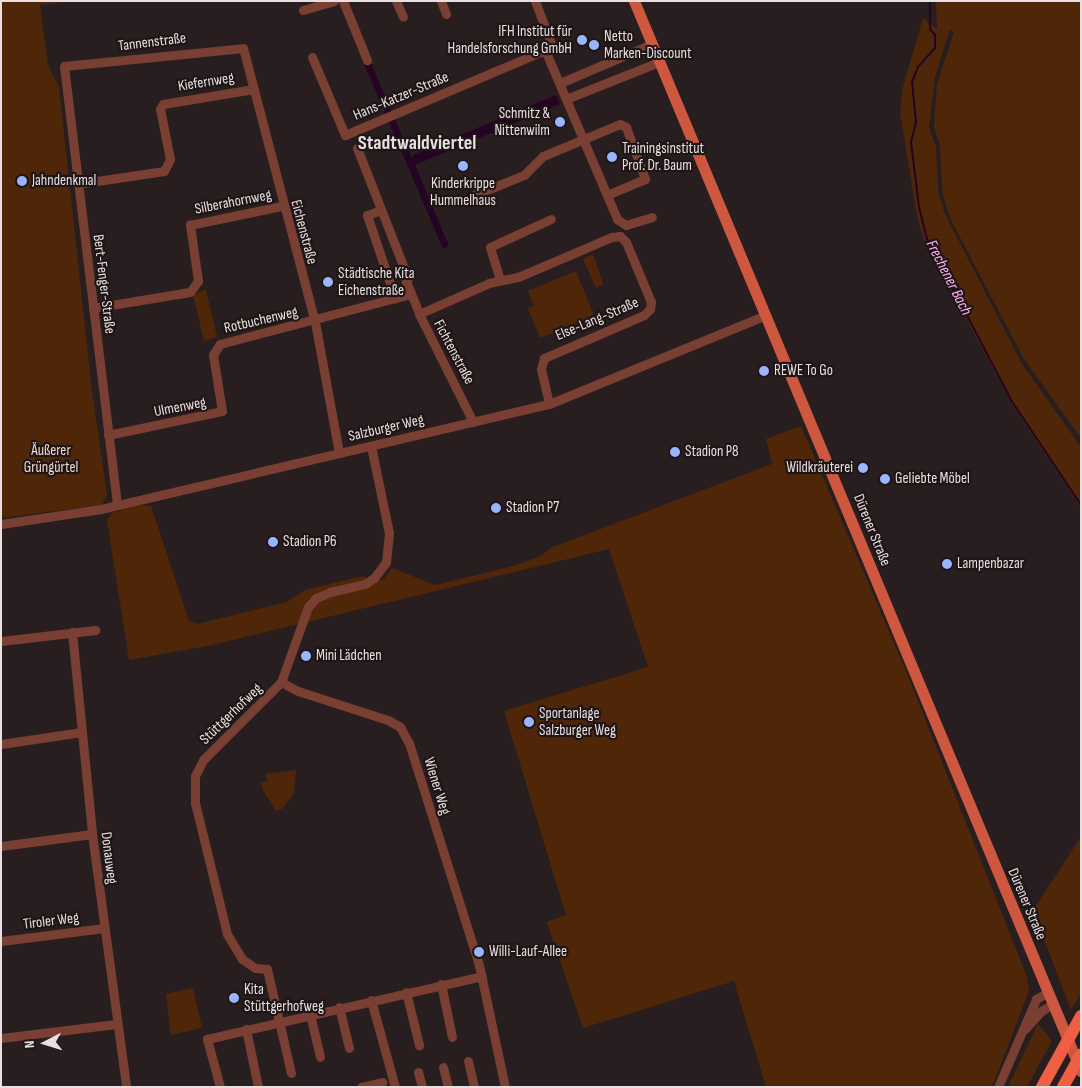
<!DOCTYPE html>
<meta charset="utf-8">
<style>
body{margin:0}
#map{position:relative;width:1082px;height:1088px;overflow:hidden;background:#291e1f;font-family:"Sofia Sans Condensed",sans-serif}
div>[style]{position:absolute}
[style*='--x']{left:calc(var(--x)*1px);top:calc(var(--y)*1px);width:calc(var(--w)*1px);rotate:calc(var(--a)*1deg)}
.green>*{inset:0;background:#4f2708}
.water>*{inset:0;background:#240323}
.stream>*{height:2px;margin:-1px;padding:0 1px;transform-origin:1px;border-radius:1px;background:#240323}
.minor>*{height:9px;margin:-4.5px;padding:0 4.5px;transform-origin:4.5px;border-radius:4.5px;background:#793f33}
.major>*{height:11px;margin:-5.5px;padding:0 5.5px;transform-origin:5.5px;border-radius:5.5px;background:#ce5740}
.highway>*{height:12px;margin:-6px;padding:0 6px;transform-origin:6px;border-radius:6px;background:#f05f43}
.dots>*{width:14px;height:14px;translate:-50% -50%;box-sizing:border-box;border:2px solid #201516;border-radius:50%}
span{translate:-50% -50%;white-space:nowrap;text-align:center;line-height:1.15;-webkit-text-stroke:4.5px #201516;paint-order:stroke}
.poi-label{font-size:15px;color:#e7dfe0}
.right{translate:-100% -50%;text-align:right}
.left{translate:0 -50%;text-align:left}
.street-label{font-size:15px;color:#e7dfe0}
.park-label{font-size:15px;color:#efd9cb}
.water-label{font-size:16px;color:#ffb4f8;font-style:italic}
.district-label{font-size:20px;color:#e7dfe0;font-weight:700}
.frame{position:absolute;inset:0;border:2px solid #e7dfe0;pointer-events:none}
.north{position:absolute;left:20px;top:1018px;width:50px;height:50px;-webkit-text-stroke:4px #201516;paint-order:stroke;rotate:265deg;font-size:14px;font-weight:700;line-height:20px;text-align:center;color:#e7dfe0}
.north::after{content:'';display:block;margin:auto;width:18px;height:22px;background:#e7dfe0;clip-path:polygon(50% 0,100% 100%,50% 72%,0 100%)}
</style>
<div id="map">
<div class="green">
<i style="clip-path:polygon(1px 1px,70px 1px,40px 5px,48px 65px,59px 87px,92px 391px,107px 495px,102px 505px,1px 518px)"></i>
<i style="clip-path:polygon(936px 1px,1081px 1px,1081px 438px,1024px 359px,951px 220px,943px 196px,940px 145px,934px 127px,937px 84px,954px 32px,950px 29px,935px 77px,929px 127px,936px 147px,938px 189px,944px 212px,1022px 364px,1081px 447px,1081px 508px,1013px 406px,924px 240px,917px 215px,900px 113px,903px 87px,923px 18px,937px 29px)"></i>
<i style="clip-path:polygon(593px 254px,603px 284px,596px 288px,583px 259px)"></i>
<i style="clip-path:polygon(576px 271px,594px 316px,540px 338px,528px 308px,534px 306px,528px 291px)"></i>
<i style="clip-path:polygon(206px 290px,217px 337px,204px 341px,193px 294px)"></i>
<i style="clip-path:polygon(801px 426px,906px 671px,1027px 977px,1029px 991px,992px 1087px,766px 1087px,734px 981px,583px 1028px,547px 922px,566px 915px,504px 711px,648px 667px,609px 549px,212px 645px,129px 660px,107px 520px,112px 513px,138px 505px,151px 506px,189px 621px,197px 624px,287px 602px,305px 590px,363px 576px,373px 582px,384px 579px,392px 568px,435px 585px,510px 567px,538px 557px,553px 547px,772px 464px,766px 439px)"></i>
<i style="clip-path:polygon(296px 770px,294px 793px,282px 809px,275px 810px,263px 790px,261px 783px,268px 781px,265px 774px)"></i>
<i style="clip-path:polygon(1081px 837px,1081px 993px,1071px 1010px,1033px 910px)"></i>
<i style="clip-path:polygon(193px 988px,202px 1028px,171px 1035px,166px 994px)"></i>
<i style="clip-path:polygon(1038px 1024px,1052px 1041px,1027px 1087px,1008px 1087px)"></i>
</div>
<div class="water">
<i style="clip-path:polygon(370px 61px,412px 159px,413px 155px,556px 95px,560px 104px,415px 165px,449px 246px,443px 249px,364px 64px)"></i>
</div>
<div class="stream">
<i style="--x:930;--y:1;--w:28;--a:90"></i>
<i style="--x:930;--y:29;--w:8;--a:50"></i>
<i style="--x:935;--y:35;--w:13;--a:90"></i>
<i style="--x:935;--y:48;--w:25;--a:132"></i>
<i style="--x:918;--y:67;--w:16;--a:112"></i>
<i style="--x:912;--y:82;--w:40;--a:84.3"></i>
<i style="--x:916;--y:122;--w:21;--a:104"></i>
<i style="--x:911;--y:142;--w:65;--a:83"></i>
<i style="--x:919;--y:207;--w:33;--a:76"></i>
<i style="--x:927;--y:239;--w:182;--a:62.4"></i>
<i style="--x:1011;--y:400;--w:126;--a:56.3"></i>
</div>
<div class="minor">
<i style="--x:343;--y:1;--w:64;--a:67.9"></i>
<i style="--x:396;--y:1;--w:17;--a:66"></i>
<i style="--x:441;--y:1;--w:14;--a:69"></i>
<i style="--x:535;--y:1;--w:48;--a:69.3"></i>
<i style="--x:552;--y:46;--w:8;--a:150"></i>
<i style="--x:545;--y:50;--w:184;--a:66.9"></i>
<i style="--x:617;--y:219;--w:11;--a:34"></i>
<i style="--x:626;--y:225;--w:27;--a:-17"></i>
<i style="--x:303;--y:10;--w:32;--a:-16"></i>
<i style="--x:312;--y:57;--w:85;--a:67.1"></i>
<i style="--x:345;--y:135;--w:217;--a:-23"></i>
<i style="--x:560;--y:83;--w:100;--a:-23"></i>
<i style="--x:566;--y:99;--w:100;--a:-21.7"></i>
<i style="--x:357;--y:148;--w:140;--a:68.6"></i>
<i style="--x:408;--y:278;--w:4;--a:124"></i>
<i style="--x:406;--y:281;--w:35;--a:68"></i>
<i style="--x:419;--y:314;--w:121;--a:63.4"></i>
<i style="--x:77;--y:184;--w:88;--a:-8.5"></i>
<i style="--x:164;--y:171;--w:13;--a:-63"></i>
<i style="--x:170;--y:159;--w:51;--a:-101.3"></i>
<i style="--x:160;--y:109;--w:6;--a:-59"></i>
<i style="--x:163;--y:104;--w:92;--a:-9.4"></i>
<i style="--x:474;--y:195;--w:54;--a:-21.8"></i>
<i style="--x:524;--y:175;--w:27;--a:-45"></i>
<i style="--x:543;--y:156;--w:83;--a:-22.6"></i>
<i style="--x:620;--y:124;--w:7;--a:27"></i>
<i style="--x:626;--y:127;--w:55;--a:69.9"></i>
<i style="--x:645;--y:179;--w:41;--a:157.2"></i>
<i style="--x:381;--y:210;--w:15;--a:160"></i>
<i style="--x:367;--y:215;--w:88;--a:71.4"></i>
<i style="--x:500;--y:280;--w:34;--a:-107"></i>
<i style="--x:490;--y:247;--w:67;--a:-24.7"></i>
<i style="--x:93;--y:308;--w:98;--a:-9.4"></i>
<i style="--x:190;--y:292;--w:14;--a:-54"></i>
<i style="--x:198;--y:281;--w:57;--a:-98.1"></i>
<i style="--x:190;--y:225;--w:94;--a:-11.7"></i>
<i style="--x:419;--y:314;--w:77;--a:-23.9"></i>
<i style="--x:489;--y:283;--w:30;--a:-12"></i>
<i style="--x:518;--y:277;--w:102;--a:-23.1"></i>
<i style="--x:612;--y:237;--w:8;--a:-7"></i>
<i style="--x:620;--y:236;--w:8;--a:45"></i>
<i style="--x:626;--y:242;--w:65;--a:67.4"></i>
<i style="--x:651;--y:302;--w:7;--a:98"></i>
<i style="--x:650;--y:309;--w:8;--a:135"></i>
<i style="--x:644;--y:315;--w:109;--a:156.7"></i>
<i style="--x:544;--y:358;--w:11;--a:105"></i>
<i style="--x:541;--y:369;--w:36;--a:77"></i>
<i style="--x:108;--y:435;--w:116;--a:-11.9"></i>
<i style="--x:222;--y:411;--w:57;--a:-99.1"></i>
<i style="--x:213;--y:355;--w:13;--a:-58"></i>
<i style="--x:220;--y:344;--w:197;--a:-14.7"></i>
<i style="--x:117;--y:504;--w:441;--a:-96.9"></i>
<i style="--x:64;--y:66;--w:180;--a:-5.7"></i>
<i style="--x:243;--y:48;--w:283;--a:75.3"></i>
<i style="--x:315;--y:322;--w:133;--a:79.6"></i>
<i style="--x:1;--y:524;--w:101;--a:-8.5"></i>
<i style="--x:101;--y:509;--w:460;--a:-13.2"></i>
<i style="--x:549;--y:404;--w:232;--a:-22.3"></i>
<i style="--x:72;--y:632;--w:203;--a:84.3"></i>
<i style="--x:92;--y:834;--w:255;--a:82.3"></i>
<i style="--x:1;--y:641;--w:95;--a:-6.7"></i>
<i style="--x:281;--y:682;--w:19;--a:28"></i>
<i style="--x:298;--y:691;--w:95;--a:17.9"></i>
<i style="--x:388;--y:720;--w:14;--a:30"></i>
<i style="--x:400;--y:727;--w:18;--a:61"></i>
<i style="--x:409;--y:743;--w:233;--a:72.5"></i>
<i style="--x:479;--y:965;--w:125;--a:78"></i>
<i style="--x:1;--y:744;--w:82;--a:-8.4"></i>
<i style="--x:1;--y:846;--w:92;--a:-7.5"></i>
<i style="--x:1;--y:941;--w:104;--a:-7.2"></i>
<i style="--x:441;--y:984;--w:54;--a:78.3"></i>
<i style="--x:406;--y:992;--w:55;--a:76.2"></i>
<i style="--x:371;--y:1000;--w:90;--a:74.6"></i>
<i style="--x:339;--y:1007;--w:42;--a:76.3"></i>
<i style="--x:310;--y:1014;--w:44;--a:76.9"></i>
<i style="--x:246;--y:1029;--w:59;--a:78.3"></i>
<i style="--x:1025;--y:1029;--w:24;--a:-48"></i>
<i style="--x:1041;--y:1011;--w:14;--a:-30"></i>
<i style="--x:1;--y:1038;--w:116;--a:-6.9"></i>
<i style="--x:468;--y:1061;--w:27;--a:77"></i>
<i style="--x:443;--y:1067;--w:21;--a:76"></i>
<i style="--x:418;--y:1072;--w:16;--a:75"></i>
<i style="--x:291;--y:1073;--w:107;--a:-103"></i>
<i style="--x:267;--y:969;--w:12;--a:-175"></i>
<i style="--x:255;--y:968;--w:16;--a:-145"></i>
<i style="--x:242;--y:959;--w:29;--a:-121"></i>
<i style="--x:227;--y:934;--w:135;--a:-103.7"></i>
<i style="--x:195;--y:803;--w:27;--a:-90"></i>
<i style="--x:195;--y:776;--w:18;--a:-63"></i>
<i style="--x:203;--y:760;--w:110;--a:-45"></i>
<i style="--x:281;--y:682;--w:80;--a:-70.2"></i>
<i style="--x:308;--y:607;--w:12;--a:-48"></i>
<i style="--x:316;--y:598;--w:15;--a:-23"></i>
<i style="--x:330;--y:592;--w:36;--a:-13"></i>
<i style="--x:365;--y:584;--w:11;--a:-34"></i>
<i style="--x:374;--y:578;--w:20;--a:-53"></i>
<i style="--x:386;--y:562;--w:29;--a:-84"></i>
<i style="--x:389;--y:533;--w:89;--a:-101.7"></i>
<i style="--x:220;--y:1087;--w:50;--a:-105.2"></i>
<i style="--x:207;--y:1039;--w:282;--a:-12.9"></i>
<i style="--x:361;--y:1087;--w:22;--a:-13"></i>
<i style="--x:998;--y:1087;--w:96;--a:-66.6"></i>
<i style="--x:1036;--y:999;--w:14;--a:-30"></i>
</div>
<div class="major">
<i style="--x:634;--y:1;--w:1160;--a:67.33"></i>
</div>
<div class="highway">
<i style="--x:1042;--y:1087;--w:81;--a:-61.2"></i>
<i style="--x:1063;--y:1087;--w:37;--a:-61"></i>
</div>
<div class="dots">
<i style="left:582px;top:40px;background:#98b5fd"></i>
<i style="left:594px;top:45px;background:#98b5fd"></i>
<i style="left:560px;top:122px;background:#98b5fd"></i>
<i style="left:612px;top:157px;background:#98b5fd"></i>
<i style="left:463px;top:166px;background:#98b5fd"></i>
<i style="left:22px;top:181px;background:#98b5fd"></i>
<i style="left:328px;top:282px;background:#98b5fd"></i>
<i style="left:764px;top:371px;background:#98b5fd"></i>
<i style="left:675px;top:452px;background:#98b5fd"></i>
<i style="left:863px;top:468px;background:#98b5fd"></i>
<i style="left:885px;top:479px;background:#98b5fd"></i>
<i style="left:496px;top:508px;background:#98b5fd"></i>
<i style="left:273px;top:542px;background:#98b5fd"></i>
<i style="left:947px;top:564px;background:#98b5fd"></i>
<i style="left:306px;top:656px;background:#98b5fd"></i>
<i style="left:529px;top:722px;background:#98b5fd"></i>
<i style="left:479px;top:952px;background:#98b5fd"></i>
<i style="left:234px;top:998px;background:#98b5fd"></i>
</div>
<div class="poi-label">
<span class="right" style="left:572px;top:40px">IFH Institut für<br>Handelsforschung GmbH</span>
<span class="left" style="left:604px;top:45px">Netto<br>Marken-Discount</span>
<span class="right" style="left:550px;top:122px">Schmitz &amp;<br>Nittenwilm</span>
<span class="left" style="left:622px;top:157px">Trainingsinstitut<br>Prof. Dr. Baum</span>
<span class="left" style="left:32px;top:181px">Jahndenkmal</span>
<span style="left:463px;top:192px">Kinderkrippe<br>Hummelhaus</span>
<span class="left" style="left:338px;top:282px">Städtische Kita<br>Eichenstraße</span>
<span class="left" style="left:774px;top:371px">REWE To Go</span>
<span class="left" style="left:685px;top:452px">Stadion P8</span>
<span class="right" style="left:853px;top:468px">Wildkräuterei</span>
<span class="left" style="left:895px;top:479px">Geliebte Möbel</span>
<span class="left" style="left:506px;top:508px">Stadion P7</span>
<span class="left" style="left:283px;top:542px">Stadion P6</span>
<span class="left" style="left:957px;top:564px">Lampenbazar</span>
<span class="left" style="left:316px;top:656px">Mini Lädchen</span>
<span class="left" style="left:539px;top:722px">Sportanlage<br>Salzburger Weg</span>
<span class="left" style="left:489px;top:952px">Willi-Lauf-Allee</span>
<span class="left" style="left:244px;top:998px">Kita<br>Stüttgerhofweg</span>
</div>
<div class="street-label">
<span style="left:152px;top:42px;rotate:-7deg">Tannenstraße</span>
<span style="left:206px;top:82px;rotate:-9deg">Kiefernweg</span>
<span style="left:401px;top:96px;rotate:-23deg">Hans-Katzer-Straße</span>
<span style="left:233px;top:202px;rotate:-11deg">Silberahornweg</span>
<span style="left:304px;top:232px;rotate:75deg">Eichenstraße</span>
<span style="left:104px;top:284px;rotate:83deg">Bert-Fenger-Straße</span>
<span style="left:597px;top:319px;rotate:-23deg">Else-Lang-Straße</span>
<span style="left:261px;top:320px;rotate:-13deg">Rotbuchenweg</span>
<span style="left:454px;top:352px;rotate:62deg">Fichtenstraße</span>
<span style="left:180px;top:407px;rotate:-11deg">Ulmenweg</span>
<span style="left:386px;top:428px;rotate:-13deg">Salzburger Weg</span>
<span style="left:872px;top:530px;rotate:68deg">Dürener Straße</span>
<span style="left:231px;top:714px;rotate:-44deg">Stüttgerhofweg</span>
<span style="left:437px;top:786px;rotate:73deg">Wiener Weg</span>
<span style="left:109px;top:858px;rotate:83deg">Donauweg</span>
<span style="left:1027px;top:904px;rotate:67deg">Dürener Straße</span>
<span style="left:51px;top:921px;rotate:-7deg">Tiroler Weg</span>
</div>
<div class="park-label">
<span style="left:51px;top:459px">Äußerer<br>Grüngürtel</span>
</div>
<div class="water-label">
<span style="left:948px;top:278px;rotate:63deg">Frechener Bach</span>
</div>
<div class="district-label">
<span style="left:417px;top:143px">Stadtwaldviertel</span>
</div>
<div class="frame"></div>
<div class="north">N</div>
</div>
